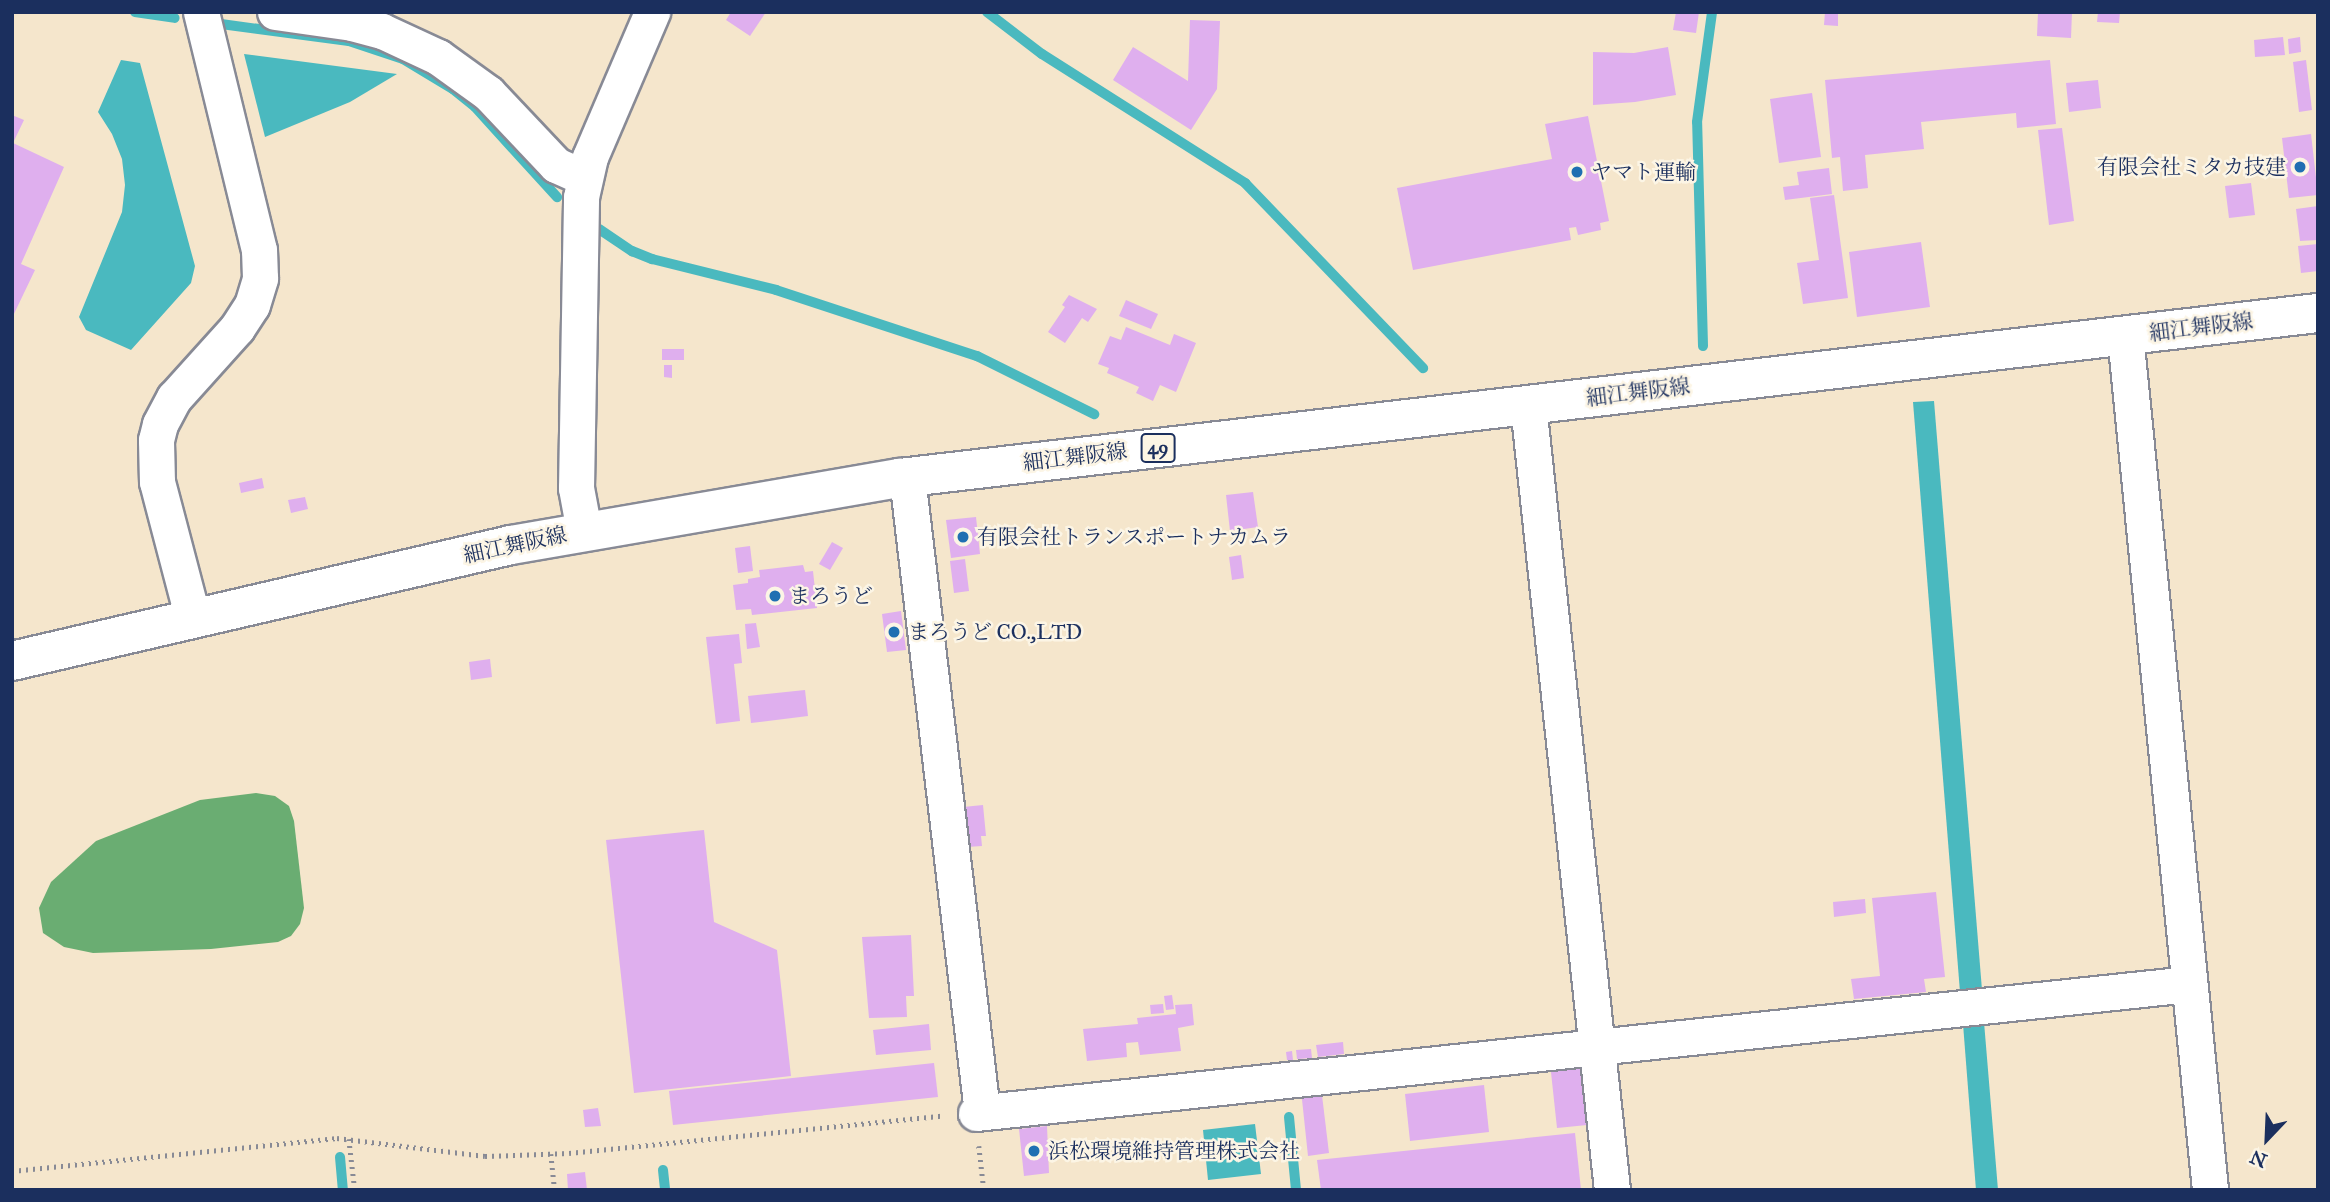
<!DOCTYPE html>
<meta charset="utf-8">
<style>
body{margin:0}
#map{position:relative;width:2330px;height:1202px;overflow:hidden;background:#f5e6cc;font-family:"IM FELL Great Primer","Noto Serif JP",serif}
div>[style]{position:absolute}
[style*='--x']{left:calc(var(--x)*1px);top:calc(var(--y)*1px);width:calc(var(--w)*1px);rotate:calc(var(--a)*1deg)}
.forest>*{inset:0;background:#6aad72}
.water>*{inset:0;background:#4ab9bf}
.stream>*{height:10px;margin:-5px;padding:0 5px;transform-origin:5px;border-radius:5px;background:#4ab9bf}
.building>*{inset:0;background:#dfafee}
.path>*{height:4.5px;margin-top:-2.25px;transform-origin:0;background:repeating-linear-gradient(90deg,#888a95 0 2px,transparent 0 7px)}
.roads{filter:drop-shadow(2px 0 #888a95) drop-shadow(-2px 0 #888a95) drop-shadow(0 2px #888a95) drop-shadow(0 -2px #888a95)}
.minor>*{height:35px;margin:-17.5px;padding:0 17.5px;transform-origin:17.5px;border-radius:17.5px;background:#fff}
.major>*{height:38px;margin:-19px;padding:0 19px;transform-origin:19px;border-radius:19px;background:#fff}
.dots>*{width:19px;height:19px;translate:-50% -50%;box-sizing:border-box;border:4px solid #fcf5e5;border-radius:50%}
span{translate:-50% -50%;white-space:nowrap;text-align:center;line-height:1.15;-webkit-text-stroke:5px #fcf5e5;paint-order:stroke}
.shield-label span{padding:2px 5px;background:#fcf5e5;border:2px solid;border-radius:5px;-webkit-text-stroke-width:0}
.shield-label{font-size:19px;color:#1b2f5e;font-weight:700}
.poi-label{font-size:21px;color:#1b2f5e}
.right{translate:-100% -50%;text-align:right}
.left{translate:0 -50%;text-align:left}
.street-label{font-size:21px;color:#1b2f5e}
.frame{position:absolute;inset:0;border:14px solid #1b2f5e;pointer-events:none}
.north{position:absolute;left:2232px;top:1104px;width:70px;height:70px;-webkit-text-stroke:5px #fcf5e5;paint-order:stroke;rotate:203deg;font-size:19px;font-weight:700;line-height:28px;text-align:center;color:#1b2f5e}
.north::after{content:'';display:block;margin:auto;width:24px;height:32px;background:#1b2f5e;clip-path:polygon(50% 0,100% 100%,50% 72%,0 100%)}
</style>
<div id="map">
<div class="forest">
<i style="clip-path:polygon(256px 793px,275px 796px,289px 806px,294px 821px,304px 908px,300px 924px,291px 936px,278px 942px,211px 949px,93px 953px,64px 947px,43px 933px,39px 908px,51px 882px,96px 841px,200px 800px)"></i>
</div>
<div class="water">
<i style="clip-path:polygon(244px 54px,397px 74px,350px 102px,265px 137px)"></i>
<i style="clip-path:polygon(121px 60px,140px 63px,195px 266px,191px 283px,131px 350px,86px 330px,79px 317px,122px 212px,125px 185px,122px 159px,112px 134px,98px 112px)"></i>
<i style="clip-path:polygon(1934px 401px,1982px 990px,1960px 992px,1913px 402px)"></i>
<i style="clip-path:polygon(1984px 1022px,1998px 1190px,1976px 1190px,1963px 1024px)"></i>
<i style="clip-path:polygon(1255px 1124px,1261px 1174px,1208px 1180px,1203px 1130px)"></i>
</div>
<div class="stream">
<i style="--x:135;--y:12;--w:40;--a:8.5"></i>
<i style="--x:987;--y:12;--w:69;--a:37.4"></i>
<i style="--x:1042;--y:54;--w:241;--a:32.4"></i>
<i style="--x:1245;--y:183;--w:257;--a:46.1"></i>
<i style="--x:221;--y:24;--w:129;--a:7.6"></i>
<i style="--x:349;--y:41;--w:57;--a:18.4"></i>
<i style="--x:403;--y:59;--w:58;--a:31"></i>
<i style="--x:453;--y:89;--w:28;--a:39"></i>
<i style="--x:475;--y:107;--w:122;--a:47.7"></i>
<i style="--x:599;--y:229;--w:40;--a:34"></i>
<i style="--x:632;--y:251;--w:22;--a:22"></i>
<i style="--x:652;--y:259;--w:128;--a:14"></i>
<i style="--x:776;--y:290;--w:212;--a:18.2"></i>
<i style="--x:977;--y:356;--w:131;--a:26.4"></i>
<i style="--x:1703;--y:346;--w:224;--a:-91.5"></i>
<i style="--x:1697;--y:122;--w:111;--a:-82.2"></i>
<i style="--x:1289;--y:1117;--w:73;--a:84.5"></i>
<i style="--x:340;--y:1157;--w:33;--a:85"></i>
<i style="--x:663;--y:1170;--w:20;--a:84"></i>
</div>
<div class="building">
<i style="clip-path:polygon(731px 12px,766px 12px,750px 36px,726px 20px)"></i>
<i style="clip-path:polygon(1676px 12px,1699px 12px,1696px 33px,1673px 30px)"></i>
<i style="clip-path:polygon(1825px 12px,1838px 12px,1838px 26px,1824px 25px)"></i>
<i style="clip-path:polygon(2038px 12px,2072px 12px,2071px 38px,2037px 36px)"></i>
<i style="clip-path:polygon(2098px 12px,2120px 12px,2119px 23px,2097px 22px)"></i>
<i style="clip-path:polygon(1190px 20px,1220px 21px,1217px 89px,1191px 130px,1113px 80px,1133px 47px,1188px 81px)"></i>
<i style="clip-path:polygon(2283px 37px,2285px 55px,2255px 57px,2254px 40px)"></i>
<i style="clip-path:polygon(2300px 37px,2301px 52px,2289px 54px,2288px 39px)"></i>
<i style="clip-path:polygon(1668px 47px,1676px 95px,1635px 102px,1593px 105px,1593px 52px,1634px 53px)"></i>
<i style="clip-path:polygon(2050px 60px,2056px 124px,2017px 128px,2016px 113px,1921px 122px,1924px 149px,1865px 155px,1868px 188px,1843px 191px,1840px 157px,1832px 158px,1825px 80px)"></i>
<i style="clip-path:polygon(2306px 60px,2312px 110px,2299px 112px,2293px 62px)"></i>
<i style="clip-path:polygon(2098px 80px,2101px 108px,2069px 112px,2066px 83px)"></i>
<i style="clip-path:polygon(1812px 93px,1821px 157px,1779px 163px,1770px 99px)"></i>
<i style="clip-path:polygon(12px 115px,24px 120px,13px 143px,64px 167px,21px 264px,35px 270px,12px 318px)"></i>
<i style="clip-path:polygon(1588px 116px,1609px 221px,1600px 223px,1601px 230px,1578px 235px,1576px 227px,1569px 228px,1571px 240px,1413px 270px,1397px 188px,1552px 159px,1545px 124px)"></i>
<i style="clip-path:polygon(2062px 128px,2074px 221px,2049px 225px,2038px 130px)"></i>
<i style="clip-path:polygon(2311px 134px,2318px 195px,2289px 198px,2282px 138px)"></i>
<i style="clip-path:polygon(1829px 168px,1832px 194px,1785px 200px,1783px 187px,1799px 185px,1797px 172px)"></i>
<i style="clip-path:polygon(2251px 183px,2255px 215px,2229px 218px,2225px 186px)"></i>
<i style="clip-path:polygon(1834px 195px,1848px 298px,1803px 304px,1797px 263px,1819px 260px,1810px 198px)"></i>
<i style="clip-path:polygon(2318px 206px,2318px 240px,2300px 241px,2296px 209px)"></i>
<i style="clip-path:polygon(1921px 242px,1930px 307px,1857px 317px,1849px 252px)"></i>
<i style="clip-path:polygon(2318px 244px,2318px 271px,2301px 273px,2298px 246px)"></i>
<i style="clip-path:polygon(1069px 295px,1097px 309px,1088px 322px,1082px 318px,1065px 343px,1048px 332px,1065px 307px,1062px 305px)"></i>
<i style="clip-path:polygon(1126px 300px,1158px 314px,1151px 329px,1119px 316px)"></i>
<i style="clip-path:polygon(1126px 327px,1170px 345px,1174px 334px,1196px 343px,1176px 392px,1160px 385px,1153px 401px,1136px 393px,1139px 387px,1107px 373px,1109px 368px,1098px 364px,1110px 336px,1121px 340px)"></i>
<i style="clip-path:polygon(662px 349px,684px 349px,684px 360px,662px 360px)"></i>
<i style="clip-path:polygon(664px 365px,672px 365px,672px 378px,664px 377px)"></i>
<i style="clip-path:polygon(262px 478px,264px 488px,241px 493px,239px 483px)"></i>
<i style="clip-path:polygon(1253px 492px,1258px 527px,1230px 531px,1226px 495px)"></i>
<i style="clip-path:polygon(305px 497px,308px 509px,291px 513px,288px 500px)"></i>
<i style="clip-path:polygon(976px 517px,980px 554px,951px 558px,946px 520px)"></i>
<i style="clip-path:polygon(832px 542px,843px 548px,830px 570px,819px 564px)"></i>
<i style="clip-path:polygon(750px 546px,753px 571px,738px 573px,735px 548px)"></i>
<i style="clip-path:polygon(1241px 555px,1244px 578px,1232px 580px,1229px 557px)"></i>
<i style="clip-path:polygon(965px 559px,969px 591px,954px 593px,950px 561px)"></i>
<i style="clip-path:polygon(803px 565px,805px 572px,813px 571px,817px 608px,752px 615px,751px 609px,736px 610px,733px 585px,748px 583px,748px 579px,760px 577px,759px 570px)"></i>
<i style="clip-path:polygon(901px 611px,906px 650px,887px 652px,882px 614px)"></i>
<i style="clip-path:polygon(756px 623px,760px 647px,747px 649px,745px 624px)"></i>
<i style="clip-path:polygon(739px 634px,742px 663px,734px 664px,740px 721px,716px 724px,706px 637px)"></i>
<i style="clip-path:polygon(490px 659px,492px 677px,471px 680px,469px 662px)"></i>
<i style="clip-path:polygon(805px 690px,808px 716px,751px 723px,748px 696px)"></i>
<i style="clip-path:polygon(983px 805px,986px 836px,981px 836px,982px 846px,967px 847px,963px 807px)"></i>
<i style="clip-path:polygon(704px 830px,714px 922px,777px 950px,791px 1076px,634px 1093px,606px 840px)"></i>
<i style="clip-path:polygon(1936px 892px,1945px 977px,1924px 979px,1926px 992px,1854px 999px,1851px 979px,1880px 976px,1872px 898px)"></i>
<i style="clip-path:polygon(1865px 899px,1866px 913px,1834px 917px,1833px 902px)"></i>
<i style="clip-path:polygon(911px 935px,914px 996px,906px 996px,907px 1017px,869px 1018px,862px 937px)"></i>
<i style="clip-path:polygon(1172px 995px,1174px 1009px,1166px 1010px,1164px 996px)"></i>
<i style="clip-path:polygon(1163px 1004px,1164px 1013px,1151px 1014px,1150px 1005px)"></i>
<i style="clip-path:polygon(1192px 1004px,1194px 1025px,1178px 1028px,1181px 1051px,1140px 1055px,1138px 1042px,1126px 1043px,1127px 1057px,1087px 1061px,1083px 1029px,1138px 1024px,1137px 1018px,1176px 1014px,1175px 1005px)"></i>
<i style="clip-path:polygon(929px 1024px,931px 1050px,876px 1055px,873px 1030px)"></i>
<i style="clip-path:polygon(1343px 1042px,1344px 1054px,1318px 1057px,1316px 1045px)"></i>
<i style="clip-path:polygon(1311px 1049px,1312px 1058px,1297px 1059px,1296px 1050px)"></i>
<i style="clip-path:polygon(1292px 1051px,1293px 1060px,1287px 1060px,1286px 1052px)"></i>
<i style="clip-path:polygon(1580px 1060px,1587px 1125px,1557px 1128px,1550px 1063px)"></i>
<i style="clip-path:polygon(934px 1063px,938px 1097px,673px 1125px,669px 1091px)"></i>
<i style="clip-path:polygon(1484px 1085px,1489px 1132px,1410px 1141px,1405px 1094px)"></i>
<i style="clip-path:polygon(1321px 1087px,1329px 1153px,1308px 1156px,1301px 1090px)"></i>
<i style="clip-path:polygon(598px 1108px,601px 1126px,585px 1127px,583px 1110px)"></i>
<i style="clip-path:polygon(1047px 1126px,1049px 1173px,1024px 1176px,1019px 1129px)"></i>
<i style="clip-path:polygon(1575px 1133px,1581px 1190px,1321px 1190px,1317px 1160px)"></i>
<i style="clip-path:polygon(585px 1172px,587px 1190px,568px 1190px,567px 1174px)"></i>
</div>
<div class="path">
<i style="--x:349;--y:1139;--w:51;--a:83.3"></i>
<i style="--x:979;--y:1146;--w:44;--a:83.5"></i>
<i style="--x:551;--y:1154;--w:36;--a:84"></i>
<i style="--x:12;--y:1171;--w:327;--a:-5.8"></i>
<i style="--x:337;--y:1138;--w:149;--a:6.9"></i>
<i style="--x:485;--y:1156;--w:84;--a:-2"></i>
<i style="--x:569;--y:1153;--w:374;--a:-5.7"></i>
</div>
<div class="roads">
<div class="minor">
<i style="--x:275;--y:12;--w:78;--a:8.1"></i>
<i style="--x:352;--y:23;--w:31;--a:15"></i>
<i style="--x:382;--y:31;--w:62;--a:24.9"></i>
<i style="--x:438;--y:57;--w:62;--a:35.8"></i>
<i style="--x:488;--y:93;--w:99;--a:46.6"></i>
<i style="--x:556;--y:165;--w:30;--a:24"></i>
<i style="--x:2125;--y:335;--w:859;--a:84.32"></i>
<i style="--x:1528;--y:405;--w:789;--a:83.89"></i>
<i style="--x:907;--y:477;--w:639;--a:83.26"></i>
<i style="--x:584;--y:531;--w:44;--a:-100.5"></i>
<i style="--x:576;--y:488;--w:291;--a:-89"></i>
<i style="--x:581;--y:197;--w:41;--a:-77.3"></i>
<i style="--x:590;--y:157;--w:158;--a:-66.8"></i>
<i style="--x:193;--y:619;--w:142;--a:-104.7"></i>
<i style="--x:157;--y:482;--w:42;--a:-91.4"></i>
<i style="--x:156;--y:440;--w:16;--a:-76"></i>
<i style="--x:160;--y:424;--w:30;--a:-62"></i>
<i style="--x:174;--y:398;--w:94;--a:-48"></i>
<i style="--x:237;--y:328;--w:27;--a:-57"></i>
<i style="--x:252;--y:305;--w:28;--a:-73"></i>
<i style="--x:260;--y:278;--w:28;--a:-92"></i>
<i style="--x:259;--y:250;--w:245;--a:-103.7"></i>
<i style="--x:976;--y:1113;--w:1220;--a:-6.07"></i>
</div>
<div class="major">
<i style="--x:12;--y:661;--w:512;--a:-13.09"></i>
<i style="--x:511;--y:545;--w:395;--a:-9.8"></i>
<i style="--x:900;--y:478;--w:1428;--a:-6.64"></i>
</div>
</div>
<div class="dots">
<i style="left:2300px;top:167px;background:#1f6fb2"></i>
<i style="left:1577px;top:172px;background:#1f6fb2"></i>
<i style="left:963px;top:537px;background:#1f6fb2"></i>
<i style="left:775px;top:596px;background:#1f6fb2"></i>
<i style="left:894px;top:632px;background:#1f6fb2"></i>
<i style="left:1034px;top:1151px;background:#1f6fb2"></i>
</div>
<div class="shield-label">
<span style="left:1158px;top:448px">49</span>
</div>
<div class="poi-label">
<span class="right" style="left:2286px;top:167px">有限会社ミタカ技建</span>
<span class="left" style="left:1591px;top:172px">ヤマト運輸</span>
<span class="left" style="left:977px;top:537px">有限会社トランスポートナカムラ</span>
<span class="left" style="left:789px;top:596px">まろうど</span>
<span class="left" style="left:908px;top:632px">まろうど CO.,LTD</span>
<span class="left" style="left:1048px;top:1151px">浜松環境維持管理株式会社</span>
</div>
<div class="street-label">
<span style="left:2201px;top:327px;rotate:-7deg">細江舞阪線</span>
<span style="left:1638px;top:392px;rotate:-7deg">細江舞阪線</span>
<span style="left:1075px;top:457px;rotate:-7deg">細江舞阪線</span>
<span style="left:515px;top:545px;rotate:-12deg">細江舞阪線</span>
</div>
<div class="frame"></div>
<div class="north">N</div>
</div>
